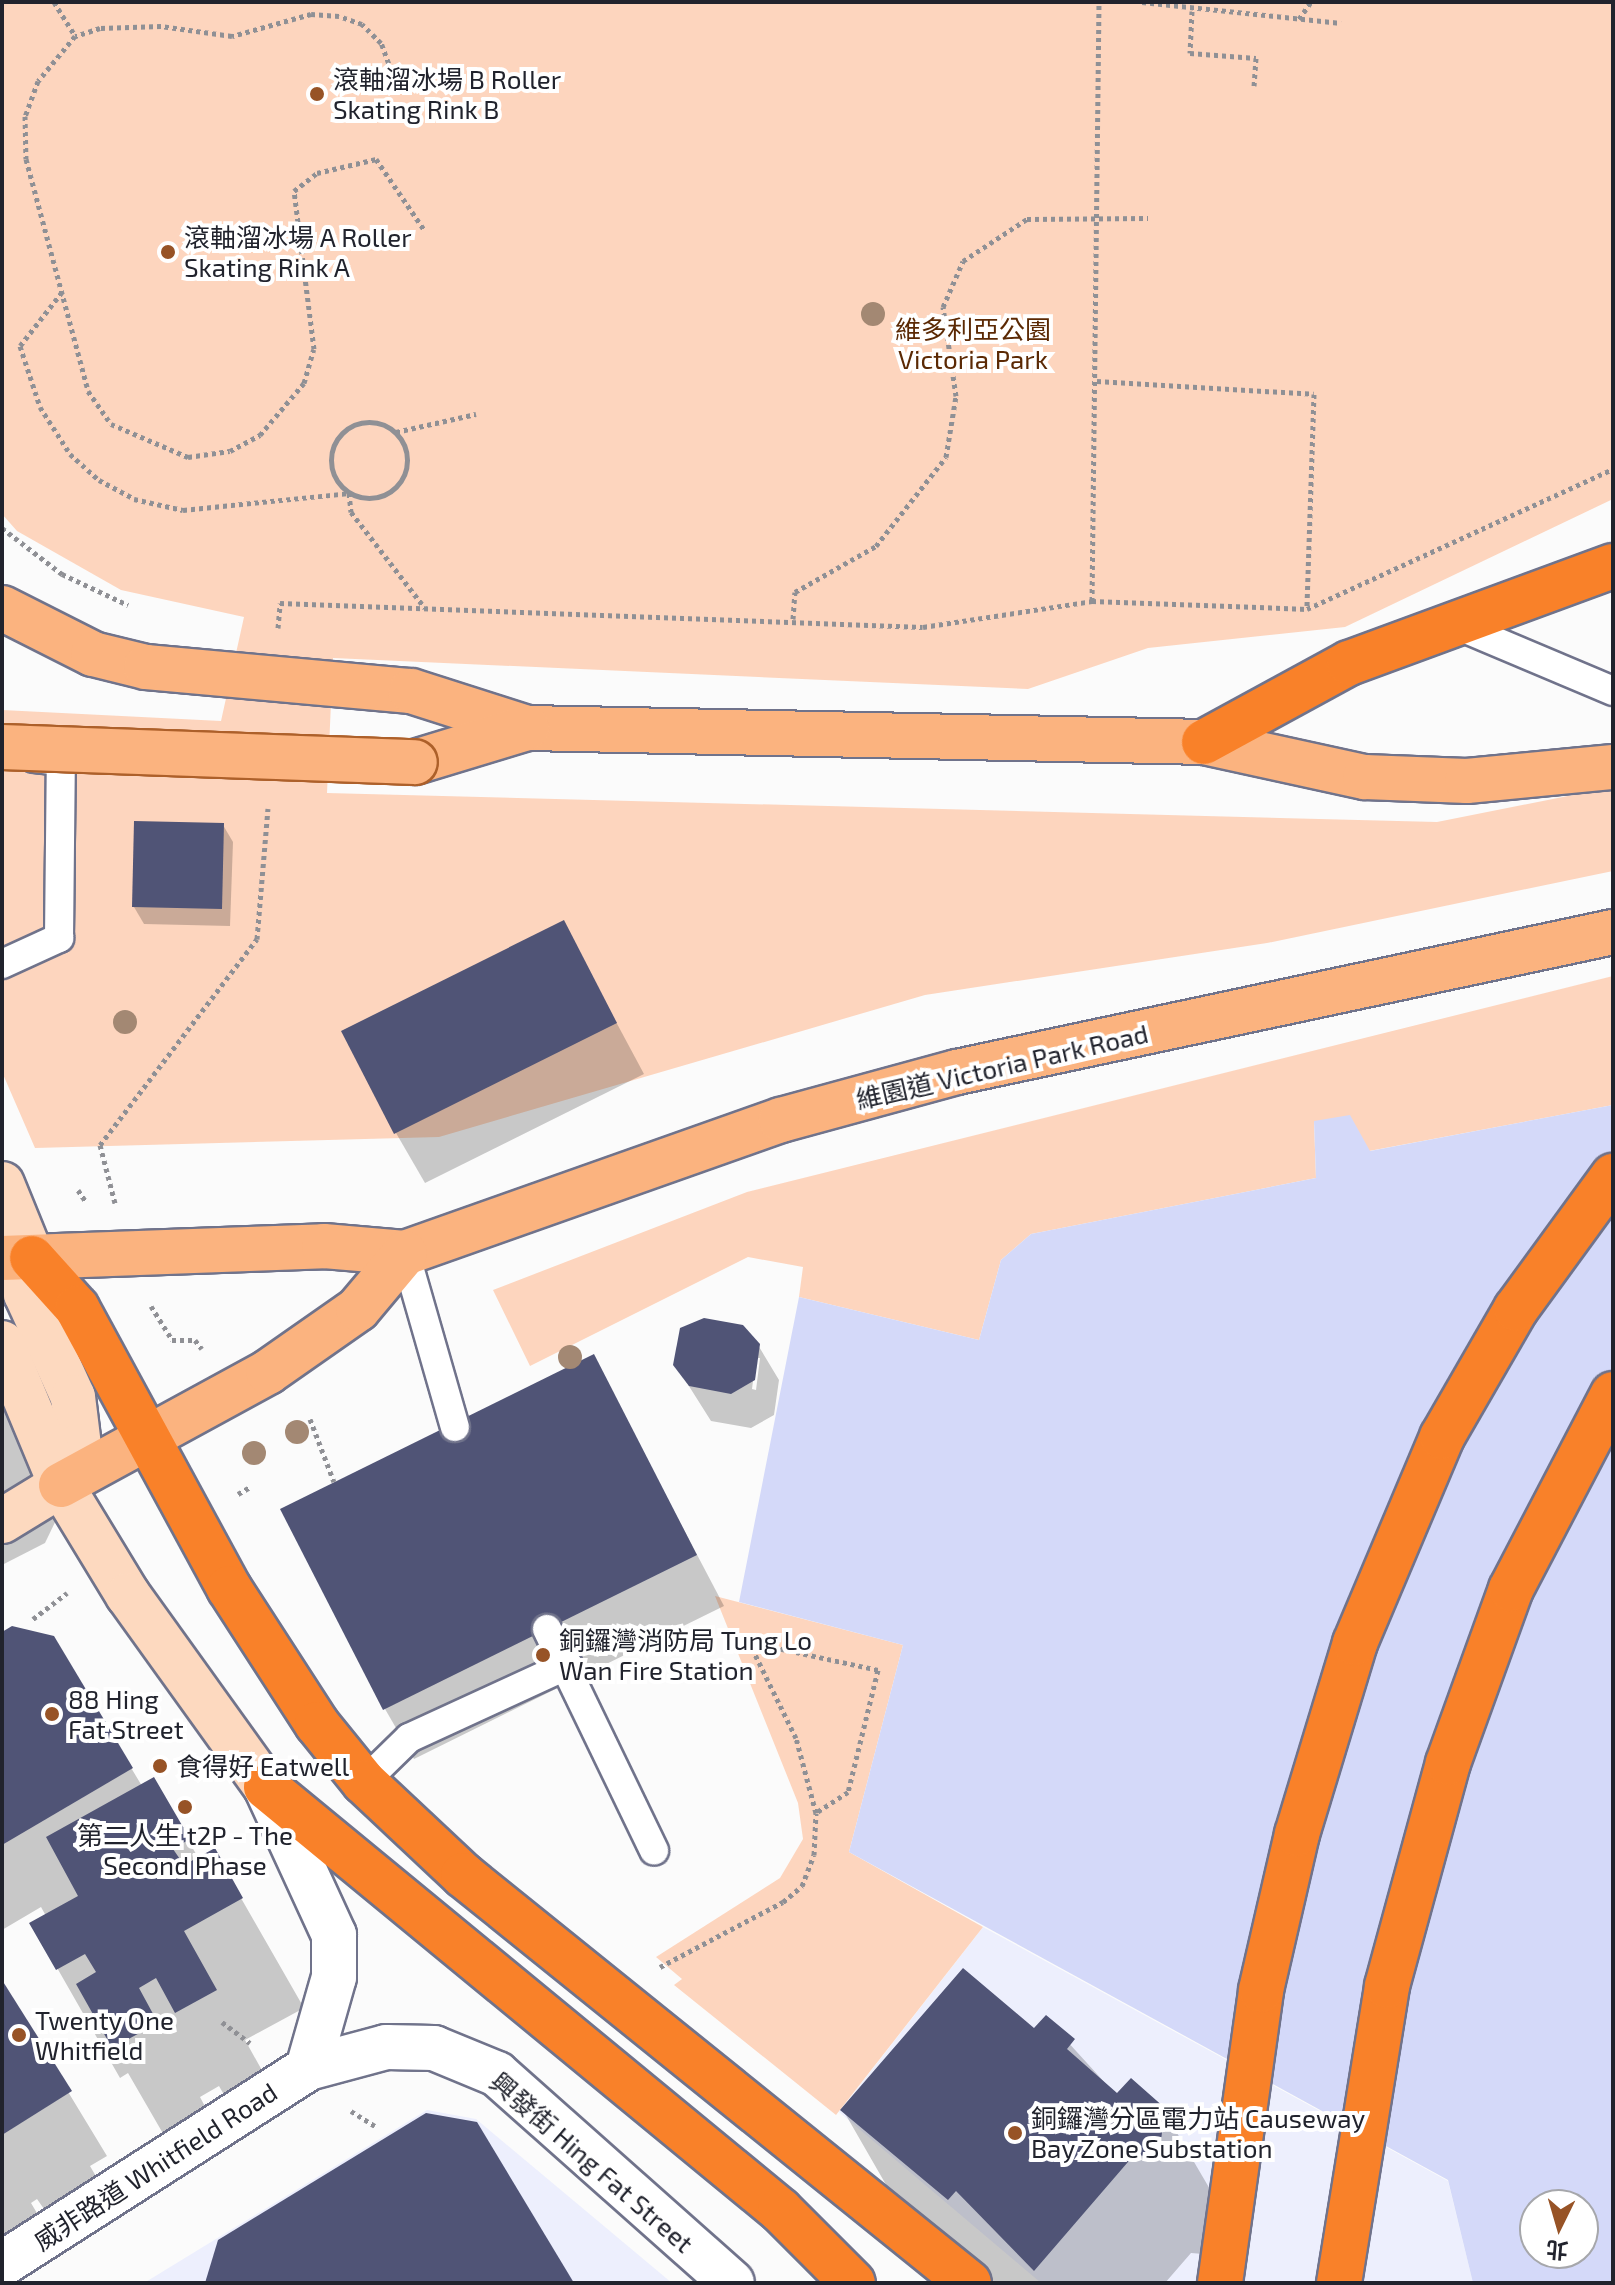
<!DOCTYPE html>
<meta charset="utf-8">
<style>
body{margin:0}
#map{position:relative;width:1615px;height:2285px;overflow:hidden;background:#fbfbfb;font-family:"Exo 2","Noto Sans TC",sans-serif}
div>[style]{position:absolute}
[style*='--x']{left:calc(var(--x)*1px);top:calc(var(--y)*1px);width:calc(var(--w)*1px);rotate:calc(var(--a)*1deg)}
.built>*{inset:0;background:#edeffd}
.green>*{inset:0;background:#fdd5be}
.water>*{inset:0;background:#d4d9f9}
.shadow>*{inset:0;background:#0003}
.building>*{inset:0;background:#505476}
.path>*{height:5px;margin-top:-2.5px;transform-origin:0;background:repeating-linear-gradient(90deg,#8f9095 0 4px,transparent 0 8px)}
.path>.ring{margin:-2.5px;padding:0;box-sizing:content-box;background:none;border:5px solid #8f9095;border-radius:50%}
.roads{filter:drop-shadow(2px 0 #70738b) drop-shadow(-2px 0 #70738b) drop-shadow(0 2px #70738b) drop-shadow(0 -2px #70738b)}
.lane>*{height:28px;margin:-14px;padding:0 14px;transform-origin:14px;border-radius:14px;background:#fff}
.street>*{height:44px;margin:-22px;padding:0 22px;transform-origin:22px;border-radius:22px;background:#fff}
.secondary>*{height:44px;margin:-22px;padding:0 22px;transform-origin:22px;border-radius:22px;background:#fdd9bf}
.primary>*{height:44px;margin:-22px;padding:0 22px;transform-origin:22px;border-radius:22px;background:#fbb37f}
.highway>*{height:44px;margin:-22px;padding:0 22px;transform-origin:22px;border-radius:22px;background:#f98129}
.bridges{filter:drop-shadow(2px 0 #ad602a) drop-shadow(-2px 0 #ad602a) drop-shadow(0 2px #ad602a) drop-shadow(0 -2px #ad602a)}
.primary-bridge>*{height:44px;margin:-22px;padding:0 22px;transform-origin:22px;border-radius:22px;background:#fbb37f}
.trees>*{width:24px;height:24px;margin:-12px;border-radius:50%;background:#a38873}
.dots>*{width:22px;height:22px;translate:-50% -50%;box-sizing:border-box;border:4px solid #fff;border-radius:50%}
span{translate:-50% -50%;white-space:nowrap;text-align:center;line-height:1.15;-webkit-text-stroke:8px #fff;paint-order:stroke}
.poi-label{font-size:26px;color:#21232d}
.left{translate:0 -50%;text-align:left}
.park-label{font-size:26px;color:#5b2904}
.street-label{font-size:26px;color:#21232d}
.frame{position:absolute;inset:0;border:4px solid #21232d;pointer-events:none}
.north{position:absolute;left:1519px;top:2189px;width:80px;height:80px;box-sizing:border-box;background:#fff;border:2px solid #a6a7ab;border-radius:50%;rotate:185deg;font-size:22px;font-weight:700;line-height:32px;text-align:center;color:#21232d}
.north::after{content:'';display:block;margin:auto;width:28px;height:36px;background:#975326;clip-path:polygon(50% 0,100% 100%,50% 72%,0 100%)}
</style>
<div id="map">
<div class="built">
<i style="clip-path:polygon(983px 1927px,1448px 2181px,1473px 2283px,1041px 2283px,839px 2112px)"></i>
<i style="clip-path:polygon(427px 2110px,476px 2119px,672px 2283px,144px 2283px)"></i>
</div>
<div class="green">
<i style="clip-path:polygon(2px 2px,1613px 2px,1613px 499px,1345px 627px,1148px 648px,1028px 689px,333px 658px,327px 793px,1437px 822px,1613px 787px,1613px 871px,1267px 943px,925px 995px,439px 1137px,35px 1148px,2px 1072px,2px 710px,221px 721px,244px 617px,121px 590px,17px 531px,2px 514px)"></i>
<i style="clip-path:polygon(1613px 976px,1613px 1105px,1369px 1151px,1314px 1122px,1316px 1178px,1031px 1234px,1001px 1260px,979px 1340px,799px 1297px,803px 1267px,748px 1257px,530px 1366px,493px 1290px,747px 1192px)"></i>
<i style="clip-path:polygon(715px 1596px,903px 1645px,849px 1852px,983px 1927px,836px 2115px,674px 1985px,682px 1979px,656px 1957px,780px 1878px,803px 1839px,798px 1803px)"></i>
</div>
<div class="water">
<i style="clip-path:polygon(evenodd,1613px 1105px,1613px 2283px,1473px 2283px,1448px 2180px,849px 1852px,903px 1645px,739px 1602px,799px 1297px,979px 1340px,1001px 1260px,1031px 1234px,1316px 1178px,1314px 1121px,1350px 1115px,1370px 1151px,1613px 1105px,1535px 2205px,1583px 2205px,1583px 2253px,1535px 2253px,1535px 2205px)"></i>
</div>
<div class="shadow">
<i style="clip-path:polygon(223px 825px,233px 842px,230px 926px,144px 924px,134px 907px)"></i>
<i style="clip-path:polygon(563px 923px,644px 1074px,425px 1183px,396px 1133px)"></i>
<i style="clip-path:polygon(evenodd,758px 1345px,779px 1380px,774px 1415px,751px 1428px,711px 1421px,675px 1364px,758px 1345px,756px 1358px,760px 1358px,756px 1390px,752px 1389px,756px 1358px)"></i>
<i style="clip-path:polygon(593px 1357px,724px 1606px,414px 1759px,385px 1709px)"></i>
<i style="clip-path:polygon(2px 1398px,59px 1514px,45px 1543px,2px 1565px)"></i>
<i style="clip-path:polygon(2px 1634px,53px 1638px,142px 1786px,153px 1780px,199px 1859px,214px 1851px,304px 2008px,245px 2040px,278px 2099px,239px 2121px,219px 2086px,200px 2097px,219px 2133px,176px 2156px,128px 2073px,120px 2078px,32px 1924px,46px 1916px,41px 1907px,2px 1930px)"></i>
<i style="clip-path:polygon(2px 1983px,107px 2156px,90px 2166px,101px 2185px,67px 2242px,37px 2199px,31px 2203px,56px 2245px,2px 2278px)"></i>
<i style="clip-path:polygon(1046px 2018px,1117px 2096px,1163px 2109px,1221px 2208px,1215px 2255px,1191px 2253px,1165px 2283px,988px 2283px,900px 2209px,843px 2110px,1035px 2031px)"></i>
</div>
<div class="building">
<i style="clip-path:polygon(134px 821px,224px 823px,222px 909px,132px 907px)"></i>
<i style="clip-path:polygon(564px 920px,617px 1023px,394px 1134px,341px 1031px)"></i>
<i style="clip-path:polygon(704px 1318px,743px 1325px,760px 1344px,755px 1380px,731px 1394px,689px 1386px,673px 1365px,680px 1328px)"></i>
<i style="clip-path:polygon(594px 1354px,697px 1555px,383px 1710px,280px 1509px)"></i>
<i style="clip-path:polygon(12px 1626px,54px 1636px,133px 1768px,2px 1845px,2px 1632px)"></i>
<i style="clip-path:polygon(154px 1777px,190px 1839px,173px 1849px,184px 1865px,215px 1848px,243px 1898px,184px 1931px,217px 1990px,175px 2013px,156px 1978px,139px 1988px,158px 2023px,112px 2048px,76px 1984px,96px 1972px,85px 1954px,56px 1970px,29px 1923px,78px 1896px,46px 1837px)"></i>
<i style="clip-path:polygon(963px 1968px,1034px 2028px,1046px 2015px,1075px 2039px,1067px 2049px,1117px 2093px,1131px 2078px,1165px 2108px,1159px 2157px,1134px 2155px,1034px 2271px,956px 2191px,948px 2200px,840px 2110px)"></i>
<i style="clip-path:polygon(2px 1980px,72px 2091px,2px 2135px)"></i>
<i style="clip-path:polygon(426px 2113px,477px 2122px,574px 2283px,205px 2283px,218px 2240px)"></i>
</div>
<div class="path">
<i style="--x:54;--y:2;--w:40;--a:58"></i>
<i style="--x:1142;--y:2;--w:200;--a:6"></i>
<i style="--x:1192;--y:11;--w:42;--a:92.7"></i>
<i style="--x:1190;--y:53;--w:66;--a:4.3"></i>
<i style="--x:1256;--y:58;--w:28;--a:94"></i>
<i style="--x:1299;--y:19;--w:21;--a:-55"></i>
<i style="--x:394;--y:78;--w:37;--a:-110"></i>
<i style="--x:381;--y:43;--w:27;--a:-135"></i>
<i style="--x:362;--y:24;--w:24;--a:-161"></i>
<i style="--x:339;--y:16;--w:28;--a:-176"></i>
<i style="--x:311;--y:14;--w:82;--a:164.4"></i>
<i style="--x:232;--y:36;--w:72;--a:-172"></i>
<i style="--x:161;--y:26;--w:61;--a:178.1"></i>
<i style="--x:100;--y:28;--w:26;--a:162"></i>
<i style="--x:75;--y:36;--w:58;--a:129.4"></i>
<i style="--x:38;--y:81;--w:37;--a:110"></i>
<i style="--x:25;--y:116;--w:43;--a:88.7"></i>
<i style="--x:26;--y:159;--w:240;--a:75"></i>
<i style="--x:88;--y:391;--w:40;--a:55.1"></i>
<i style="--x:111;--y:424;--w:84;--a:23.2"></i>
<i style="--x:188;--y:457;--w:42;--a:-8.1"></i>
<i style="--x:230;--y:451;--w:34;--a:-28"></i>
<i style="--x:260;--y:435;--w:68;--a:-49.8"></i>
<i style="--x:304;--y:383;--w:35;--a:-74"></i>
<i style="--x:314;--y:349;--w:159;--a:-97.2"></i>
<i style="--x:294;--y:191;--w:29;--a:-38"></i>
<i style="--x:317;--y:173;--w:61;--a:-13.3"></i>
<i style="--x:376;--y:159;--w:87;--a:55.8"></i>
<i style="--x:62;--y:292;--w:68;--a:127.9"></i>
<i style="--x:20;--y:346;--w:64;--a:71.8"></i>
<i style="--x:40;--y:407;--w:56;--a:57.4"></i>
<i style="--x:70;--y:454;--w:39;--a:42"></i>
<i style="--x:99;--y:480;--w:40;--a:28"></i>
<i style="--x:134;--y:499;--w:50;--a:12.7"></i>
<i style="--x:183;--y:510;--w:167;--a:-5.8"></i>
<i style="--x:349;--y:493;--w:19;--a:84"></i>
<i style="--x:351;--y:512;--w:121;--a:52.4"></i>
<i style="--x:1097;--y:381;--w:217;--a:3.4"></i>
<i style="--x:1314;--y:394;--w:215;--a:91.9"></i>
<i class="ring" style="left:331px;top:422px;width:71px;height:71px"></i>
<i style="--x:396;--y:432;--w:82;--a:-12.7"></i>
<i style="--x:2;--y:528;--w:76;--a:37.5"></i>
<i style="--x:62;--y:574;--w:73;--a:25.2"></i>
<i style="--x:1092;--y:601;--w:599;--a:-89.33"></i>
<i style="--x:793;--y:619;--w:27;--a:-86"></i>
<i style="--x:795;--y:592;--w:93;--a:-29.6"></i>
<i style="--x:876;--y:546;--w:113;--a:-51.8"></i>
<i style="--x:946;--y:457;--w:62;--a:-80.7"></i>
<i style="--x:956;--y:396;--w:90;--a:-98.3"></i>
<i style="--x:943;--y:307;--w:50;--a:-66.5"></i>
<i style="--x:963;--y:261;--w:77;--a:-33.3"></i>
<i style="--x:1027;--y:219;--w:121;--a:-0.5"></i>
<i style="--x:278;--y:628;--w:25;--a:-85"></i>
<i style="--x:280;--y:603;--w:643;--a:2.14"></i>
<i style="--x:923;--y:627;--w:171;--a:-8.7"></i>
<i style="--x:1092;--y:601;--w:215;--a:2.1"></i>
<i style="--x:1307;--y:609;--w:337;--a:-24.6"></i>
<i style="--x:78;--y:1190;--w:14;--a:56"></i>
<i style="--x:115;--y:1203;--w:60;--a:-104.5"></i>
<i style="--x:100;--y:1145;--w:259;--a:-52.7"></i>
<i style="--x:257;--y:939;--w:131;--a:-85.2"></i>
<i style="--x:151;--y:1306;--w:40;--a:58"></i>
<i style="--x:172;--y:1340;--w:23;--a:0"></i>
<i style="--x:195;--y:1340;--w:11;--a:52"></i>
<i style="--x:310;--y:1419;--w:67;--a:69.1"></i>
<i style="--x:238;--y:1494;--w:14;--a:-30"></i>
<i style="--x:33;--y:1619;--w:43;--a:-37.4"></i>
<i style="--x:660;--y:1967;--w:139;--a:-27.9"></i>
<i style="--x:783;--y:1902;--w:25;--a:-40"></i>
<i style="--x:802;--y:1886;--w:33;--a:-69"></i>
<i style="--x:814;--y:1855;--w:42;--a:-87.3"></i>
<i style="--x:816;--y:1813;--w:78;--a:-104.9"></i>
<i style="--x:796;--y:1738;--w:107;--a:-116.1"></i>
<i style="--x:749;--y:1642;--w:132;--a:12.2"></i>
<i style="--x:878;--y:1670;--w:126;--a:103.8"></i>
<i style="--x:848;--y:1792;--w:38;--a:147"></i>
<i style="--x:222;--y:2022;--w:35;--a:37"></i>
<i style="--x:351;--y:2111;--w:28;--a:32"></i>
</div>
<div class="roads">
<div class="lane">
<i style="--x:1459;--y:626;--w:167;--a:22.9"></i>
<i style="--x:2;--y:964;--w:63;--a:-24.5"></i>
<i style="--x:59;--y:938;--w:177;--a:-89.4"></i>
<i style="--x:61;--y:761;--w:27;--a:-174"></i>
<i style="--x:405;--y:1253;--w:181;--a:74"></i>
<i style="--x:547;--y:1629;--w:246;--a:64.2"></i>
<i style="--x:364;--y:1782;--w:63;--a:-44.4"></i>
<i style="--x:409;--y:1738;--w:175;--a:-24.7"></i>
</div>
<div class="street">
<i style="--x:266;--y:1787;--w:163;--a:65.3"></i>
<i style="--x:334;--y:1935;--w:42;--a:90"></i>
<i style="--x:334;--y:1977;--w:95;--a:105.9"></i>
<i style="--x:2;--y:2264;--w:363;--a:-32.6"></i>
<i style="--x:308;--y:2068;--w:81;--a:-15.1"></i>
<i style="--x:386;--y:2047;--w:48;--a:1.2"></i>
<i style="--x:434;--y:2048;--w:68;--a:22.4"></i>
<i style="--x:497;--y:2074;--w:314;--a:41.6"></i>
</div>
<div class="secondary">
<i style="--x:2;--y:1184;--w:80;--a:67.9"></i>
<i style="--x:32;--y:1258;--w:17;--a:118"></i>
<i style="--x:24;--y:1273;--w:21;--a:85"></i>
<i style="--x:26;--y:1294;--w:113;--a:65.5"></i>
<i style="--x:73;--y:1397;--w:49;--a:83"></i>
<i style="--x:79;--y:1446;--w:43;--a:114.8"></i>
<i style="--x:61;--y:1485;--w:69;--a:148.6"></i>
<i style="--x:2;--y:1343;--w:154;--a:67.4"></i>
<i style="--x:61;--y:1485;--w:129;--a:58.7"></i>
<i style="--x:128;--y:1595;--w:236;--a:54.3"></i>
</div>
<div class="primary">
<i style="--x:2;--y:608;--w:102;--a:26.8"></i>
<i style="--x:93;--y:654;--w:55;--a:13.8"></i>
<i style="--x:146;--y:667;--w:266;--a:5.2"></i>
<i style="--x:411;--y:691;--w:122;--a:17.7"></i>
<i style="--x:527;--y:728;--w:677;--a:1.18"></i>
<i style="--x:1204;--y:742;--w:165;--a:12.3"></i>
<i style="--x:1365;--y:777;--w:102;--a:2.2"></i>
<i style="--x:1467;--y:781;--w:147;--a:-5.5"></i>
<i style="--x:415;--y:762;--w:117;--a:-16.9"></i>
<i style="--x:2;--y:1258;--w:322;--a:-2.1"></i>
<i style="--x:324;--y:1246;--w:81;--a:4.9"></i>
<i style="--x:405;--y:1253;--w:399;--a:-19.5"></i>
<i style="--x:781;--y:1120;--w:182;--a:-15.3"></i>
<i style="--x:957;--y:1072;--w:671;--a:-12.05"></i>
<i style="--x:61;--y:1485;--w:236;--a:-28.6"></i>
<i style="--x:268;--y:1372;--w:110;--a:-35"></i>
<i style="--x:358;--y:1309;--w:73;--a:-50"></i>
</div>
<div class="highway">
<i style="--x:1204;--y:742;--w:165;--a:-28.6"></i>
<i style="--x:1349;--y:663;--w:281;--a:-20.2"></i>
<i style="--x:32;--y:1258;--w:67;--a:48"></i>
<i style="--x:77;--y:1308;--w:319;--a:61.5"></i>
<i style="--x:229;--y:1588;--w:162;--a:57.1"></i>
<i style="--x:317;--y:1724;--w:75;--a:51"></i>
<i style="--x:364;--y:1782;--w:136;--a:43.2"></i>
<i style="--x:463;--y:1875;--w:650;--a:38.88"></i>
<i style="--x:266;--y:1787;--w:666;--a:39.45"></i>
<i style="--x:780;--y:2210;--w:103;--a:45"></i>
<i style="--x:1220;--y:2283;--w:296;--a:-82"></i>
<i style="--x:1261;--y:1990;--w:160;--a:-77"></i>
<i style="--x:1297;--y:1834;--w:200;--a:-73.1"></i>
<i style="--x:1355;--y:1643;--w:224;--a:-67.1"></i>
<i style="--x:1442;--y:1437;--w:148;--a:-60"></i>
<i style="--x:1516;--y:1309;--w:165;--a:-53.9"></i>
<i style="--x:1339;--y:2283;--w:301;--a:-80.8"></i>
<i style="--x:1387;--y:1986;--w:231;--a:-74.7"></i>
<i style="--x:1448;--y:1763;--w:185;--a:-70.1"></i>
<i style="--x:1511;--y:1589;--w:220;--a:-62.4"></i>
</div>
</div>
<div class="bridges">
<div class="primary-bridge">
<i style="--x:2;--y:747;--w:413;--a:2.1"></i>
</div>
</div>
<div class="trees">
<i style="left:873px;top:314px"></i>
<i style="left:125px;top:1022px"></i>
<i style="left:570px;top:1357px"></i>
<i style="left:297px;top:1432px"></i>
<i style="left:254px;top:1453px"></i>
</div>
<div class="dots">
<i style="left:317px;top:94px;background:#975326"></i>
<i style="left:168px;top:252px;background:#975326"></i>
<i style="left:543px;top:1655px;background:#975326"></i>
<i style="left:52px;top:1714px;background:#975326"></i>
<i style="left:160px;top:1766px;background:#975326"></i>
<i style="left:185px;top:1807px;background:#975326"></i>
<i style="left:19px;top:2035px;background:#975326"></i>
<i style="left:1015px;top:2133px;background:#975326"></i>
</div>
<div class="poi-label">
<span class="left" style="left:333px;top:94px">滾軸溜冰場 B Roller<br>Skating Rink B</span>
<span class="left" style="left:184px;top:252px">滾軸溜冰場 A Roller<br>Skating Rink A</span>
<span class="left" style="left:559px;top:1655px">銅鑼灣消防局 Tung Lo<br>Wan Fire Station</span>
<span class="left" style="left:68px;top:1714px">88 Hing<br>Fat Street</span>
<span class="left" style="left:176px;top:1766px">食得好 Eatwell</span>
<span style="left:185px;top:1850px">第二人生 t2P - The<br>Second Phase</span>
<span class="left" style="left:35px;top:2035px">Twenty One<br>Whitfield</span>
<span class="left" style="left:1031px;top:2133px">銅鑼灣分區電力站 Causeway<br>Bay Zone Substation</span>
</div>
<div class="park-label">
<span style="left:973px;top:344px">維多利亞公園<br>Victoria Park</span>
</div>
<div class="street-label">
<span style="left:1002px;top:1066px;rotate:-13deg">維園道 Victoria Park Road</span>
<span style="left:592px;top:2162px;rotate:41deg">興發街 Hing Fat Street</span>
<span style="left:155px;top:2166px;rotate:-33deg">威非路道 Whitfield Road</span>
</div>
<div class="frame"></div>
<div class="north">北</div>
</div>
